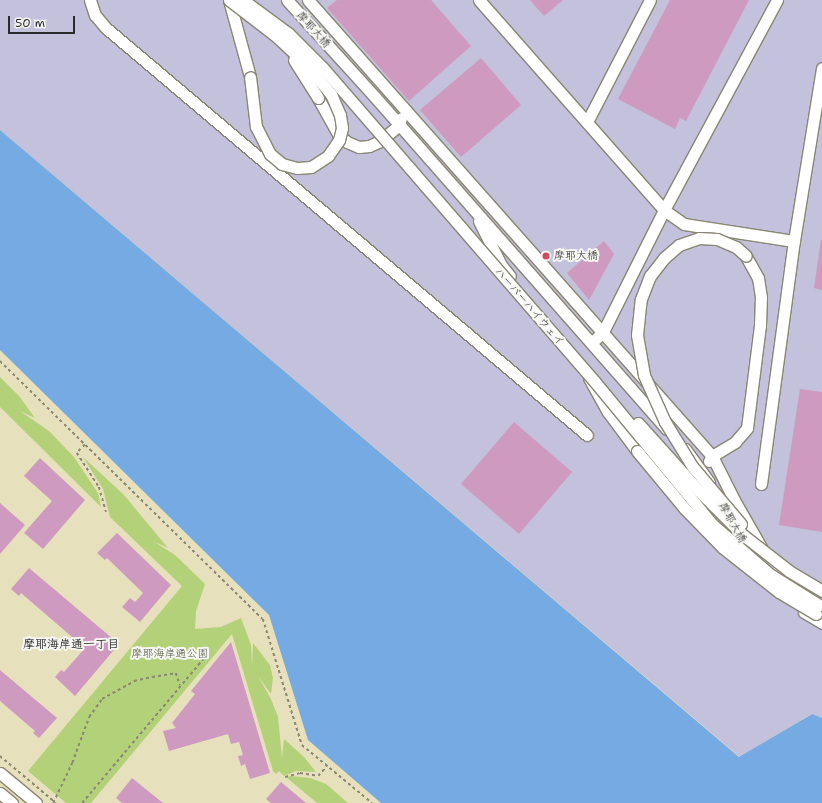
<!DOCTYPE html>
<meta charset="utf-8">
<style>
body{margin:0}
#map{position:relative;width:822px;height:803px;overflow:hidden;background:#e7e0bc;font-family:"Shantell Sans","Klee One",sans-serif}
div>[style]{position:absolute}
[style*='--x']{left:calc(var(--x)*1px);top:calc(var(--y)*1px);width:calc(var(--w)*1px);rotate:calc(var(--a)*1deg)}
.industrial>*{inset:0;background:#c3c1db}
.green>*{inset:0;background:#b3d178}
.water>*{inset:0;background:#76aae3}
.building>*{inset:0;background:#ce9ac0}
.path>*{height:1.5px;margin-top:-0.75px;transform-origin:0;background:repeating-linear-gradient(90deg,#898674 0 3px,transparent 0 6px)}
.roads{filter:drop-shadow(1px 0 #898674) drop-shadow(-1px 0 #898674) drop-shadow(0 1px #898674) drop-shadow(0 -1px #898674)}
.minor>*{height:11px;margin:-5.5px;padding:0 5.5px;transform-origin:5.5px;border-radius:5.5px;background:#fff}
.path-bridge>*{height:1.5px;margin-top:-0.75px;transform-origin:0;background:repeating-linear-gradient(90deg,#898674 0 3px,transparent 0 6px)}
.bridges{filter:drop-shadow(1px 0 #898674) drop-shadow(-1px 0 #898674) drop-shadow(0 1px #898674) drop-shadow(0 -1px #898674)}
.minor-bridge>*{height:11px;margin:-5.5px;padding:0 5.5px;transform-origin:5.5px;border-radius:5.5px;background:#fff}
.dots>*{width:11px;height:11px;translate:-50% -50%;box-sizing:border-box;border:2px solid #f6f6f2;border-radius:50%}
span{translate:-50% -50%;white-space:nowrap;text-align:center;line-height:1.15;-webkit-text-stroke:4px #f6f6f2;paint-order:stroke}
.street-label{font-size:11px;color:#2b2b2b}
.poi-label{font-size:11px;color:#2b2b2b}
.left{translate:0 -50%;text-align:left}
.park-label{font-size:11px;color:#4d543e}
.neighbourhood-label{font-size:12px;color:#2b2b2b;font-weight:700}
.scale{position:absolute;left:8px;top:16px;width:67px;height:18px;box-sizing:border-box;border:2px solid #2b2b2b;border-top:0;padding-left:5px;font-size:12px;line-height:14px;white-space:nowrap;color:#2b2b2b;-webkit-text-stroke:3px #f6f6f2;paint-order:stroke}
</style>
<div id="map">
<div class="industrial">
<i style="clip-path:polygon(0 0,822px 0,822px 718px,811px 714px,740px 757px,0 130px)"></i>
</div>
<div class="green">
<i style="clip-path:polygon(0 377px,19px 396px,35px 418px,20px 411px,49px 431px,74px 457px,98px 493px,101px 507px,0 407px)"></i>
<i style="clip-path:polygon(83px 457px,124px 495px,168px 548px,153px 541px,175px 555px,205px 584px,196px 611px,195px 629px,221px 627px,241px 618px,251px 645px,252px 666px,253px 643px,270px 665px,273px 678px,271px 694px,258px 676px,271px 699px,278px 717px,282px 758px,284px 739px,304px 757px,316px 772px,296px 771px,284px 776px,279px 771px,276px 774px,273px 771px,232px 634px,91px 803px,66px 803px,28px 771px,182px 586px,110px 517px,103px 489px)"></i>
<i style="clip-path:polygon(291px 776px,310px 778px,326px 784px,348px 803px,317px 803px,286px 777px)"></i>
</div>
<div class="water">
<i style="clip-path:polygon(0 130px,739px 757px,812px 714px,822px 718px,822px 803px,381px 803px,308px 740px,269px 615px,0 350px)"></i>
</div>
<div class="building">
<i style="clip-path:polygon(337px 0,431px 0,471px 46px,409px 101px,327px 8px)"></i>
<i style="clip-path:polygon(530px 0,563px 0,544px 16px)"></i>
<i style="clip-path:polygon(670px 0,749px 0,686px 121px,680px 118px,675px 129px,618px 99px)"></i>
<i style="clip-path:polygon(481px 58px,521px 105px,461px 157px,420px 110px)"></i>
<i style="clip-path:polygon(821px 240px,822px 240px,822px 290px,814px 288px)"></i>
<i style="clip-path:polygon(604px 241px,614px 254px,589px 300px,567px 273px)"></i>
<i style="clip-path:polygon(800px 389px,822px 392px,822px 532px,779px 525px)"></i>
<i style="clip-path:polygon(514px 422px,572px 472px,519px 534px,461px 484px)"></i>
<i style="clip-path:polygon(40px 458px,85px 500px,43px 549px,24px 533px,52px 501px,24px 476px)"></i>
<i style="clip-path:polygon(0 503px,25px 525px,0 554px)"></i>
<i style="clip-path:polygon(117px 533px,171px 585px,140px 622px,122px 607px,130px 598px,135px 602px,143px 593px,107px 558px,105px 560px,97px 553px)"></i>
<i style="clip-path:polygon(29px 568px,119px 644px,75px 696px,55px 677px,61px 670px,64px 672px,85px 648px,21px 593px,19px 596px,11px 589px)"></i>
<i style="clip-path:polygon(231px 642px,270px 773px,250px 779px,245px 764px,241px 766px,238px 756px,243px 755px,239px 742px,231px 744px,228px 734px,169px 751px,163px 731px,176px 728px,172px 723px,195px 694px,191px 691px)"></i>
<i style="clip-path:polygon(0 670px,57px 718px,39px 738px,33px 733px,35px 731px,0 701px)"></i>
<i style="clip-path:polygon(132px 778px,163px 803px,122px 803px,116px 798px)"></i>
<i style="clip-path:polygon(281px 782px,306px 803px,271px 803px,266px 799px)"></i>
</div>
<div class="path">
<i style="--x:0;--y:361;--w:368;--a:44.5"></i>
<i style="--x:263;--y:619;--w:132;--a:72.8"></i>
<i style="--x:302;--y:745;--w:91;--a:39.6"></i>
<i style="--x:85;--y:445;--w:11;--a:135"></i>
<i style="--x:77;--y:453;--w:40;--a:57.1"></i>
<i style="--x:99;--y:487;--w:26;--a:74"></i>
<i style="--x:0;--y:756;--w:73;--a:40"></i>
<i style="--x:72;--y:763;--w:49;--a:-69.7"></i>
<i style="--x:89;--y:717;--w:22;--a:-54"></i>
<i style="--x:102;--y:699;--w:37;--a:-29"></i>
<i style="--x:134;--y:681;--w:18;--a:-13"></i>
<i style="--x:152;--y:677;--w:24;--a:-9"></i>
<i style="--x:176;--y:673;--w:13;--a:72"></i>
<i style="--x:285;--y:777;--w:16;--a:-15"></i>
<i style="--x:300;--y:773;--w:18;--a:9"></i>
<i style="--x:318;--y:776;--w:13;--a:-48"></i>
<i style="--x:82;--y:803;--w:192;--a:-49.9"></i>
</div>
<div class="roads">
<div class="minor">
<i style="--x:90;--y:0;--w:16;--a:72"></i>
<i style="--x:95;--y:15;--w:17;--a:50"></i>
<i style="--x:106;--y:28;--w:630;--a:40.24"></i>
<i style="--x:229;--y:0;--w:80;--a:74.7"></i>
<i style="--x:287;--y:0;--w:131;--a:47.8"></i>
<i style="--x:375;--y:97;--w:442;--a:48.7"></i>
<i style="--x:308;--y:0;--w:609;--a:48.46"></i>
<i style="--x:712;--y:456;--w:49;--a:63.4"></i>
<i style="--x:734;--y:500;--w:78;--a:60.2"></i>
<i style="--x:773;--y:568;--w:19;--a:51"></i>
<i style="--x:479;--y:0;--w:280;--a:48.6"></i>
<i style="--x:664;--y:210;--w:136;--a:116.6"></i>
<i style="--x:603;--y:332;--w:16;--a:137"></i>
<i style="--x:777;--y:0;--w:238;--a:118.3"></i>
<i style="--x:664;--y:210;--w:24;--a:35"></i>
<i style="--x:684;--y:224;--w:111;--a:8.8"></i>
<i style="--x:318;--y:98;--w:41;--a:60.9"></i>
<i style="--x:338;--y:134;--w:12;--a:42"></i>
<i style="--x:347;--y:142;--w:13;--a:23"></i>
<i style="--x:359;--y:147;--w:10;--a:-6"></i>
<i style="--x:369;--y:146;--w:12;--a:-24"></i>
<i style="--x:380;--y:141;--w:25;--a:-40"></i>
<i style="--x:399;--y:125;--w:7;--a:-74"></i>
<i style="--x:587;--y:122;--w:137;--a:-62.7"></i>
<i style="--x:479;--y:221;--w:49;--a:63.4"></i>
<i style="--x:501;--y:265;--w:14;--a:51"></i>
<i style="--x:589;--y:378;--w:39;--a:61"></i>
<i style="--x:608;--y:412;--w:49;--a:53.4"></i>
<i style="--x:685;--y:449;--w:41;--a:54"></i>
<i style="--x:709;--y:461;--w:6;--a:-59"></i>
<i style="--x:712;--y:456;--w:27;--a:-31"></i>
<i style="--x:735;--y:442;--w:18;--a:-49"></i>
<i style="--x:747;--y:428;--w:104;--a:-82.8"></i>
<i style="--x:760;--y:325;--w:28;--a:-88"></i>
<i style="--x:761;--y:297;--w:19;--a:-99"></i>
<i style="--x:758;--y:278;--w:25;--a:-119"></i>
<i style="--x:761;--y:484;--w:245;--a:-82.3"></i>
<i style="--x:794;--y:241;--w:175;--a:-80.8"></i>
<i style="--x:804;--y:612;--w:21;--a:31"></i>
<i style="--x:0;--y:773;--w:47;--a:39.8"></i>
<i style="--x:0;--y:793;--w:16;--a:40"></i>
</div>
</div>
<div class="path-bridge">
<i style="--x:53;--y:803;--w:44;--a:-64.6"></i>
</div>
<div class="bridges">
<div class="minor-bridge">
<i style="--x:229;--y:0;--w:61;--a:37.6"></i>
<i style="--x:277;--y:37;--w:42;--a:43.1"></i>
<i style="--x:308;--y:66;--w:36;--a:51"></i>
<i style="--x:331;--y:94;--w:23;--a:67"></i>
<i style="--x:340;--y:115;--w:13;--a:81"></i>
<i style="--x:342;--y:128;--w:12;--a:104"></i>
<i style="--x:339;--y:140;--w:19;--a:125"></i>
<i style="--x:328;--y:156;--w:20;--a:147"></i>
<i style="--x:311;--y:167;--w:14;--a:176"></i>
<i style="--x:297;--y:168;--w:16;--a:-165"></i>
<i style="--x:282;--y:164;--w:16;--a:-140"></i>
<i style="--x:270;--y:154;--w:30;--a:-117"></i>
<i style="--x:256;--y:127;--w:50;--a:-96.8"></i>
<i style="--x:243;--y:0;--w:56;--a:36.3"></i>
<i style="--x:288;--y:33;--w:49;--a:45"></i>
<i style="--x:323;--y:68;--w:415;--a:49.1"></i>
<i style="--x:595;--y:382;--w:185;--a:50.5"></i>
<i style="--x:713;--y:525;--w:77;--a:40.8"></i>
<i style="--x:771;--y:575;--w:57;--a:32"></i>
<i style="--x:294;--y:60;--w:45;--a:57.7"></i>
<i style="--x:638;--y:423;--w:91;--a:48.1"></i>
<i style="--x:699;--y:491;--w:62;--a:45"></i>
<i style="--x:743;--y:535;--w:58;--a:38"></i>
<i style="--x:789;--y:571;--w:39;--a:31"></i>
<i style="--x:637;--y:451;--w:75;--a:50.4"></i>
<i style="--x:685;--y:509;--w:54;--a:45.7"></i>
<i style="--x:723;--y:548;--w:71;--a:38.2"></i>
<i style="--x:779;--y:592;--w:43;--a:30.7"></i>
<i style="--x:741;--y:524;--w:76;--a:-130.2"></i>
<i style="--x:692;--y:466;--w:52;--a:-121.5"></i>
<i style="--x:665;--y:422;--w:51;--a:-114.1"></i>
<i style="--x:644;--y:375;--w:41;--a:-99.9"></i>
<i style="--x:637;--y:335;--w:36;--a:-84"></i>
<i style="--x:641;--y:299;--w:25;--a:-69"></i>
<i style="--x:650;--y:276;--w:23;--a:-52"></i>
<i style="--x:664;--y:258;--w:20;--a:-41"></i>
<i style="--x:679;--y:245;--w:21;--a:-19"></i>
<i style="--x:699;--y:238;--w:18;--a:3"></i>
<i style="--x:717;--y:239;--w:21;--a:23"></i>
<i style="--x:736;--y:247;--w:13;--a:42"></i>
</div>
</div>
<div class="dots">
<i style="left:546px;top:256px;background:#d1495b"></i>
</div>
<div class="street-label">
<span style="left:313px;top:30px;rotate:48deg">摩耶大橋</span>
<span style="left:529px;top:307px;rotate:49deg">ハーバーハイウェイ</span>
<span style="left:732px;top:523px;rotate:61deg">摩耶大橋</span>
</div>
<div class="poi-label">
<span class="left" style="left:554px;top:256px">摩耶大橋</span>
</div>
<div class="park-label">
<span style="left:170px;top:654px">摩耶海岸通公園</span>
</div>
<div class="neighbourhood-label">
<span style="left:71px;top:645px">摩耶海岸通一丁目</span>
</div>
<div class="scale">50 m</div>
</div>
